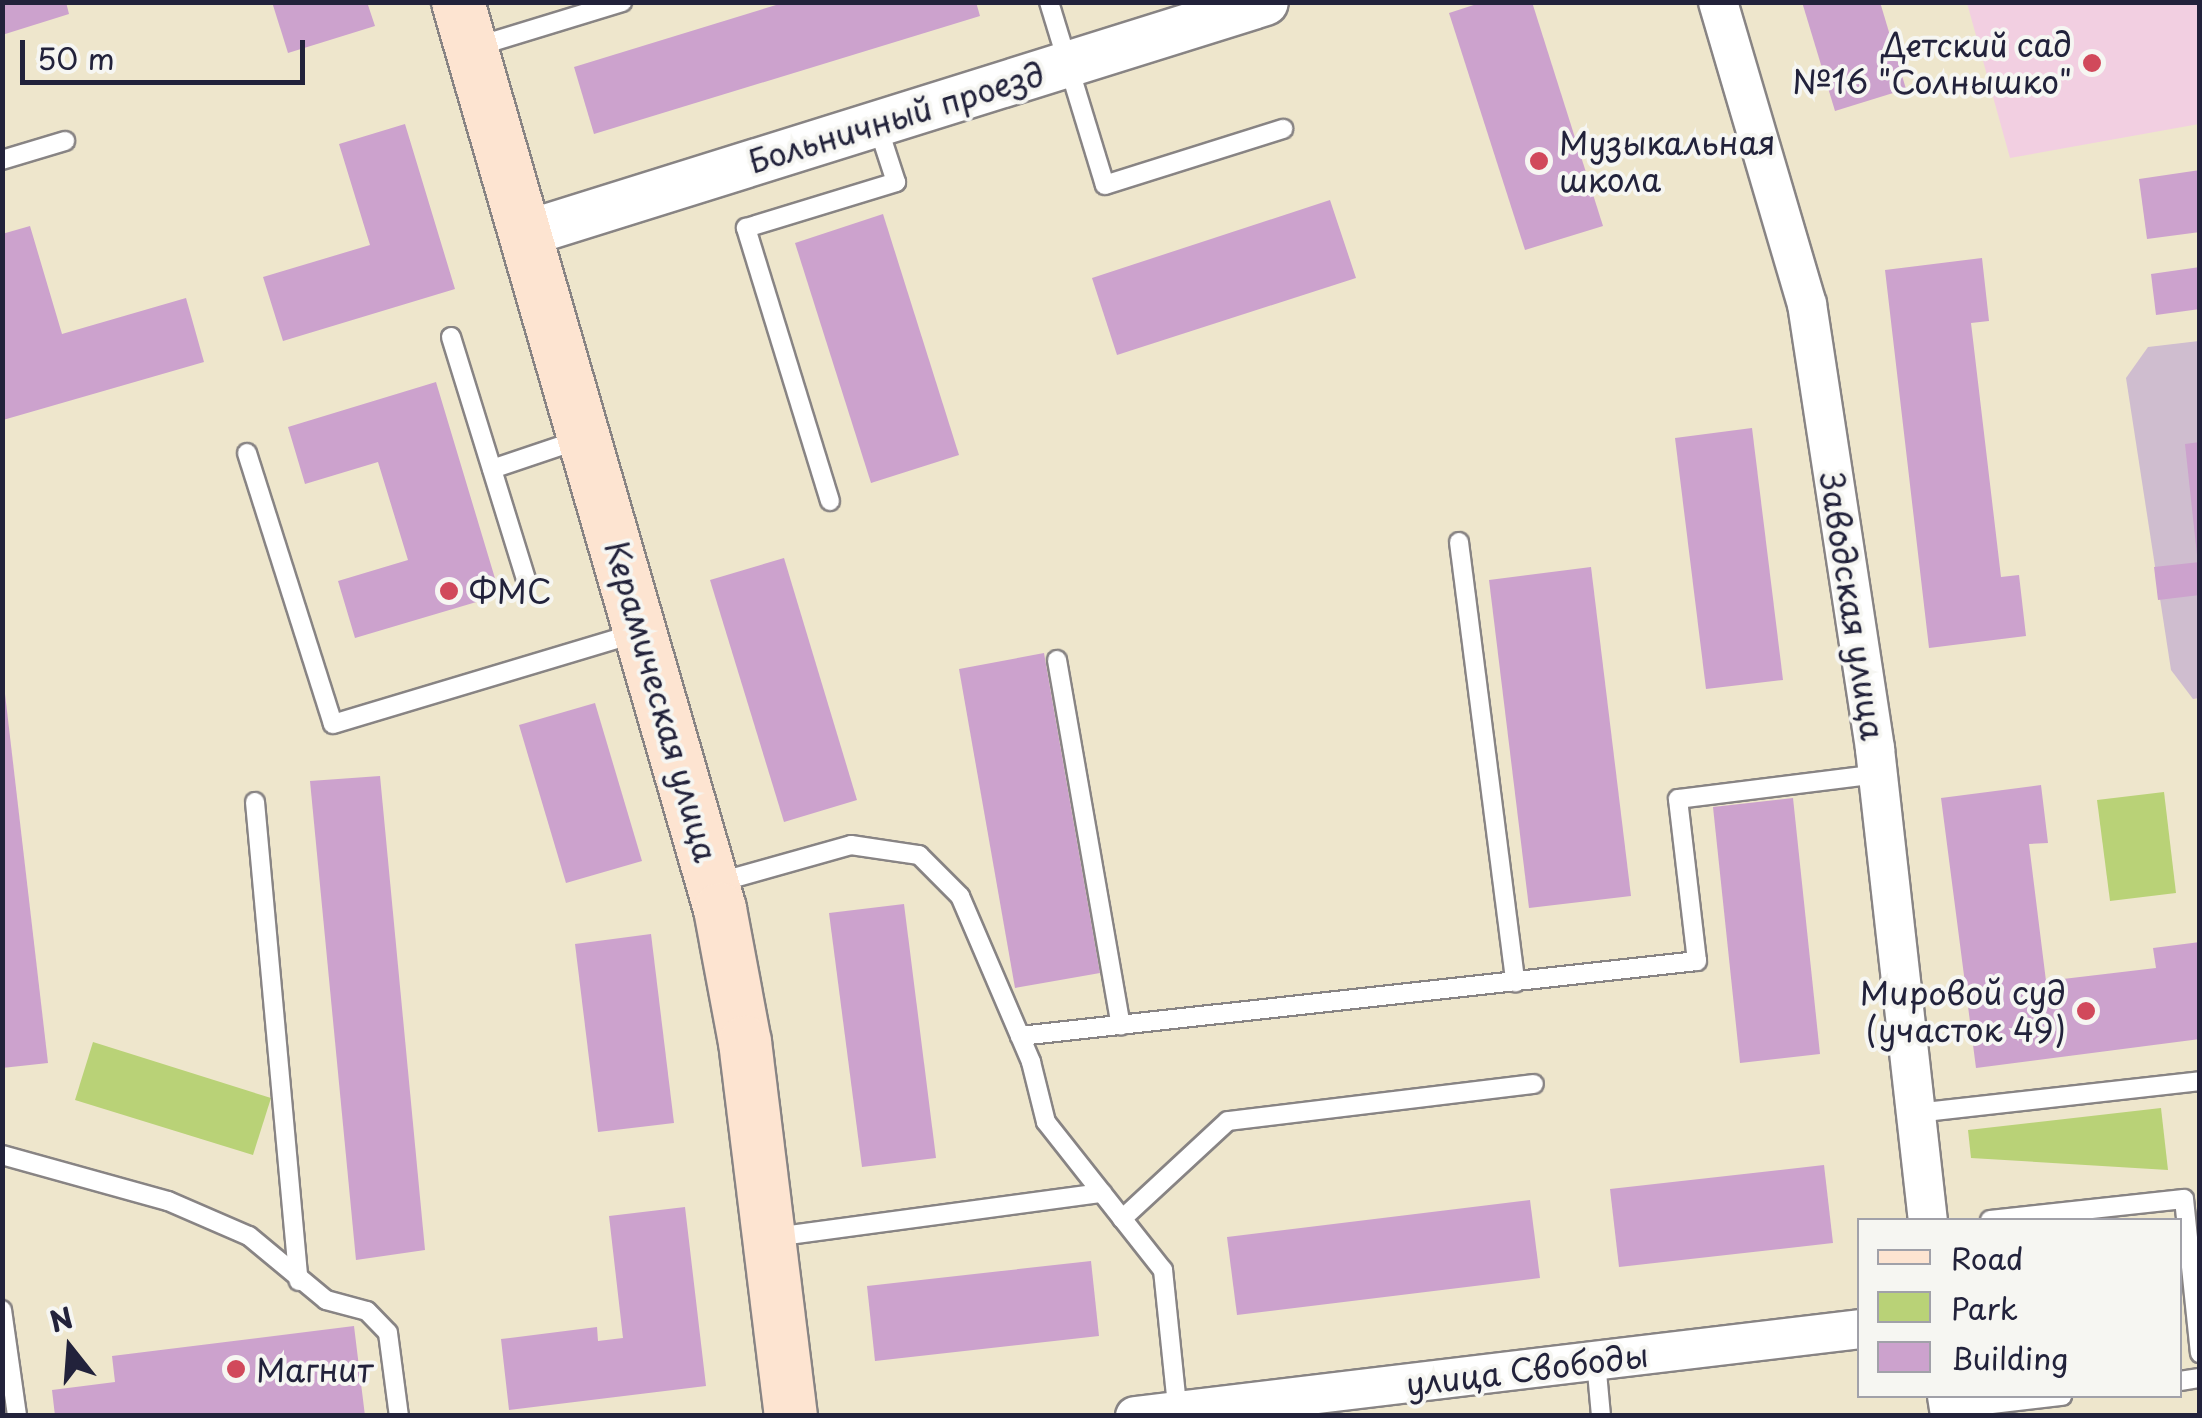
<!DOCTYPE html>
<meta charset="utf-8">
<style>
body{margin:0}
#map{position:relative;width:2202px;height:1418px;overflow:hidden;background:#eee6cc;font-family:"Playpen Sans",sans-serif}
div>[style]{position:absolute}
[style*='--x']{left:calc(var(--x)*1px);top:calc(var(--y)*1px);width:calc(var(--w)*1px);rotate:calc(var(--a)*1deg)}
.built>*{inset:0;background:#f2cfe1}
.industrial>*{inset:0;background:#cfbdcf}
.green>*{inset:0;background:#b9d277}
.building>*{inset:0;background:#cca2cd}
.roads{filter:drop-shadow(2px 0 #888484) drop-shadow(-2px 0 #888484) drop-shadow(0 2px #888484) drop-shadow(0 -2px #888484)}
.service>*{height:18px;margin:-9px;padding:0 9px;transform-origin:9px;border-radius:9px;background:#fff}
.minor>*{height:38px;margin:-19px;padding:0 19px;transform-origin:19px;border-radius:19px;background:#fff}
.tertiary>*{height:45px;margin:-22.5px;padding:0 22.5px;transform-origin:22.5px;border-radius:22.5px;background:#fff}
.secondary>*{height:52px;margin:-26px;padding:0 26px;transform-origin:26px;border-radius:26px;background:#fde4d1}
.dots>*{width:28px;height:28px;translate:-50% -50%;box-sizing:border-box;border:5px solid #f6f6f2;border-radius:50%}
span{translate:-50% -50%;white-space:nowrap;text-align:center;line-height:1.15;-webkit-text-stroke:8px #f6f6f2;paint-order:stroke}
.poi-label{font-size:32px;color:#22223b}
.right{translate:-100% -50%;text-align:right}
.left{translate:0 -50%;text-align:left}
.street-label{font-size:32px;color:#22223b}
.frame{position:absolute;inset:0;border:5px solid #22223b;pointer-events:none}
.legend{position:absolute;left:1857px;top:1218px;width:325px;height:180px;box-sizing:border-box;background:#f6f6f2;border:2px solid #a1a1a9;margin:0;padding:12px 18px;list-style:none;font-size:30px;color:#22223b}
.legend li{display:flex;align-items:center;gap:20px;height:50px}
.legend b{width:50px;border:2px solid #a1a1a9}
.north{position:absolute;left:20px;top:1298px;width:100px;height:100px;-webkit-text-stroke:8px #f6f6f2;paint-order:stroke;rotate:343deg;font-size:28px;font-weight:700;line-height:40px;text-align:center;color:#22223b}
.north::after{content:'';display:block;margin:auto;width:35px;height:45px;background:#22223b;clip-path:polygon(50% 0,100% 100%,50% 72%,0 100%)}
.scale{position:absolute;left:20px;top:40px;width:285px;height:45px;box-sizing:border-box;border:5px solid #22223b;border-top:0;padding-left:12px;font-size:30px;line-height:35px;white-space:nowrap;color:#22223b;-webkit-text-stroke:8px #f6f6f2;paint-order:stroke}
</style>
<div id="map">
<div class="built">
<i style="clip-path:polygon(1967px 3px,2199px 3px,2199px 124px,2010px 158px)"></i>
</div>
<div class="industrial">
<i style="clip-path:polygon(2199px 341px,2199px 698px,2193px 699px,2171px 670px,2126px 378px,2148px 347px)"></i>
</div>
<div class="green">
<i style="clip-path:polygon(2164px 792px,2176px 893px,2110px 901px,2097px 800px)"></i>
<i style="clip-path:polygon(93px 1042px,271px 1098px,253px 1155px,75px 1100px)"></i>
<i style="clip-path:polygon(2161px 1108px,2168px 1170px,1971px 1158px,1968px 1130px)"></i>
</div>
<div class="building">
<i style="clip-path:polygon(2px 2px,66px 2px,69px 14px,2px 35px)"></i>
<i style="clip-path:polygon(272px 2px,367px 2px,375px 26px,288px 53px)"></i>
<i style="clip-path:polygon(786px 2px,976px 2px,980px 16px,594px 134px,574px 67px)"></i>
<i style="clip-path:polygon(1483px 2px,1532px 2px,1603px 226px,1525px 250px,1449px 13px)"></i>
<i style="clip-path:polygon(1802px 2px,1880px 2px,1906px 89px,1835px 111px)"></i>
<i style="clip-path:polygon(405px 124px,455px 289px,283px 341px,263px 277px,370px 245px,339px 144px)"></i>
<i style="clip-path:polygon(2200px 170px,2200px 232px,2147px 239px,2139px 179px)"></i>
<i style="clip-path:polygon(1330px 200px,1356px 278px,1117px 355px,1092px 278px)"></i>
<i style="clip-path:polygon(883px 214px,959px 455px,871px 483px,795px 243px)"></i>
<i style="clip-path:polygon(30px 226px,62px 334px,186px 298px,204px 362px,3px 420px,2px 234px)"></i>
<i style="clip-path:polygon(1982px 258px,1989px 321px,1971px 323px,2001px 577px,2019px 575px,2026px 636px,1929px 648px,1885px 270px)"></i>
<i style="clip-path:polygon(2200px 267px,2200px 309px,2156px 315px,2151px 274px)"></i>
<i style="clip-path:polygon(436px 382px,500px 595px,355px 638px,338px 581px,408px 560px,378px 462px,305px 484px,288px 427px)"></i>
<i style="clip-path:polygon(1752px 428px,1783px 680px,1706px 689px,1675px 438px)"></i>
<i style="clip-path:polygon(2200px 442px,2200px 555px,2197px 555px,2185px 444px)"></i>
<i style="clip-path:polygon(784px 558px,857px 800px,784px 822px,710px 580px)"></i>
<i style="clip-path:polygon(2200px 562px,2200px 595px,2158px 600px,2154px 567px)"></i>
<i style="clip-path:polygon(1591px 567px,1631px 896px,1529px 908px,1489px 580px)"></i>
<i style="clip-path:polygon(1044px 653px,1100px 973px,1015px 988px,959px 669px)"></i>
<i style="clip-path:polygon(2px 668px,48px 1063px,2px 1068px)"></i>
<i style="clip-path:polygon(595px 703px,642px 861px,566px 883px,519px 725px)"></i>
<i style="clip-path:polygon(380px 776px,425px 1250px,356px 1260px,310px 781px)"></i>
<i style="clip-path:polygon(2041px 785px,2048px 843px,2029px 844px,2046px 981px,2156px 968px,2153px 948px,2200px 942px,2200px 1039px,1976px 1068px,1941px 798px)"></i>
<i style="clip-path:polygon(1793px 798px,1820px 1054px,1740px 1063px,1713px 807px)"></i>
<i style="clip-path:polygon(904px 904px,936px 1158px,862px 1167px,829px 913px)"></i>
<i style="clip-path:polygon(651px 934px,674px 1123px,598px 1132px,575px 944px)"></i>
<i style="clip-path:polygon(1824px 1165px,1833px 1243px,1619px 1267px,1610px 1189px)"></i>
<i style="clip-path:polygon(1530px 1200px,1540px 1278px,1237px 1315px,1227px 1237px)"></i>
<i style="clip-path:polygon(685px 1207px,706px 1386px,509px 1410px,501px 1339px,597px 1327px,598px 1341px,623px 1338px,609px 1216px)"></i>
<i style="clip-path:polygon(1091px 1261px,1099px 1336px,875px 1361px,867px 1286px)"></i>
<i style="clip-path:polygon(354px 1326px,365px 1416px,55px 1416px,52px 1390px,115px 1382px,112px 1356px)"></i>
</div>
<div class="roads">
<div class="service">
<i style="--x:1049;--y:2;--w:191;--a:73"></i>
<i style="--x:1105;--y:185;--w:187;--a:-17.5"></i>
<i style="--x:475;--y:47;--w:154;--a:-17"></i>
<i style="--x:2;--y:160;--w:66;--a:-16.8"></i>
<i style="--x:451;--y:337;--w:254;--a:72.8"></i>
<i style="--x:247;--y:453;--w:284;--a:72.4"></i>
<i style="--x:333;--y:724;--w:317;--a:-16.7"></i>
<i style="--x:492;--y:469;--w:94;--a:-18.6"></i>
<i style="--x:830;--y:501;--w:286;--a:-107.1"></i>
<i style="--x:746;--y:228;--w:157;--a:-17"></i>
<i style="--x:896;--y:182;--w:61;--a:-108.1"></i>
<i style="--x:1459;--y:542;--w:444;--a:82.7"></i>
<i style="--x:1057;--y:660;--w:371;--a:80.1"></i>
<i style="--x:255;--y:802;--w:481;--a:84.8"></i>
<i style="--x:716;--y:883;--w:140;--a:-15.7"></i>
<i style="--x:851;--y:845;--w:69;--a:8.4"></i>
<i style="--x:919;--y:855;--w:58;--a:45"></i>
<i style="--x:960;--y:896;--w:181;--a:66.8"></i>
<i style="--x:1031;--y:1062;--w:62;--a:76"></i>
<i style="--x:1046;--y:1122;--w:189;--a:51.7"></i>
<i style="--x:1163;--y:1270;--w:146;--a:84.1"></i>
<i style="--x:1020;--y:1036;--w:681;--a:-6.32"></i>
<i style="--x:1697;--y:961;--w:163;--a:-96.7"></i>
<i style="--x:1678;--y:799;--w:202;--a:-7.1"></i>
<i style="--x:1916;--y:1113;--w:286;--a:-6.4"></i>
<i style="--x:2;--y:1155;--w:172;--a:15.5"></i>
<i style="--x:168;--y:1201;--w:88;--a:23.4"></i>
<i style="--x:249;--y:1236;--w:100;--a:39.7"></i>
<i style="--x:326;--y:1300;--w:42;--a:15"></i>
<i style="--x:367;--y:1311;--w:30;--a:46"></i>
<i style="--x:388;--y:1333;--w:84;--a:82.5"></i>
<i style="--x:1122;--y:1219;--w:144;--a:-42.8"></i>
<i style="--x:1228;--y:1121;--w:308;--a:-6.9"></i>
<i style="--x:1990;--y:1220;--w:195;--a:-6.2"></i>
<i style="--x:2184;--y:1199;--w:155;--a:84.1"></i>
<i style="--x:775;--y:1237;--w:330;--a:-7.7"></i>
<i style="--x:2;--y:1310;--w:107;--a:81.9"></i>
<i style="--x:1596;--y:1361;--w:55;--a:84.8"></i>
<i style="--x:2180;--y:1381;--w:20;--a:-9"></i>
<i style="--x:1949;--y:1409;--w:114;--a:-6.6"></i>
</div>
<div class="minor">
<i style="--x:1718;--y:2;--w:315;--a:73.6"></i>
<i style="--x:1807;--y:304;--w:450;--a:81.3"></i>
<i style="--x:1875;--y:749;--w:474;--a:83.6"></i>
<i style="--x:1947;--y:1396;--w:20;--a:81"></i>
<i style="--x:1135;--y:1416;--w:730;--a:-6.84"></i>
</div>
<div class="tertiary">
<i style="--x:526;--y:233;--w:774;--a:-17.36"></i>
</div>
<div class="secondary">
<i style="--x:458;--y:2;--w:944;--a:73.89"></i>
<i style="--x:720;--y:909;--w:135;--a:79.4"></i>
<i style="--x:745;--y:1042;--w:377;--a:83"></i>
</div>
</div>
<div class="dots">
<i style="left:2092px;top:63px;background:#d1495b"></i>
<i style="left:1539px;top:161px;background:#d1495b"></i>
<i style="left:449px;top:591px;background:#d1495b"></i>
<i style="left:2086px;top:1011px;background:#d1495b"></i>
<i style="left:236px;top:1369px;background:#d1495b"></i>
</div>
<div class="poi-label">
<span class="right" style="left:2072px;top:63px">Детский сад<br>№16 "Солнышко"</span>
<span class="left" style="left:1559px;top:161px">Музыкальная<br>школа</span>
<span class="left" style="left:469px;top:591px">ФМС</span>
<span class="right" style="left:2066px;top:1011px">Мировой суд<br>(участок 49)</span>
<span class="left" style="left:256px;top:1369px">Магнит</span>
</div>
<div class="street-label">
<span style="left:896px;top:117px;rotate:-17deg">Больничный проезд</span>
<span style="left:1853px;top:606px;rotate:81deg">Заводская улица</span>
<span style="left:662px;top:701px;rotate:74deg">Керамическая улица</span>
<span style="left:1527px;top:1369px;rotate:-7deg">улица Свободы</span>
</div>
<div class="frame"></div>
<ul class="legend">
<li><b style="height:12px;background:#fde4d1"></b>Road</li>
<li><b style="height:28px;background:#b9d277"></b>Park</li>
<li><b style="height:28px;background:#cca2cd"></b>Building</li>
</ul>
<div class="north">N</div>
<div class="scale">50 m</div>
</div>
